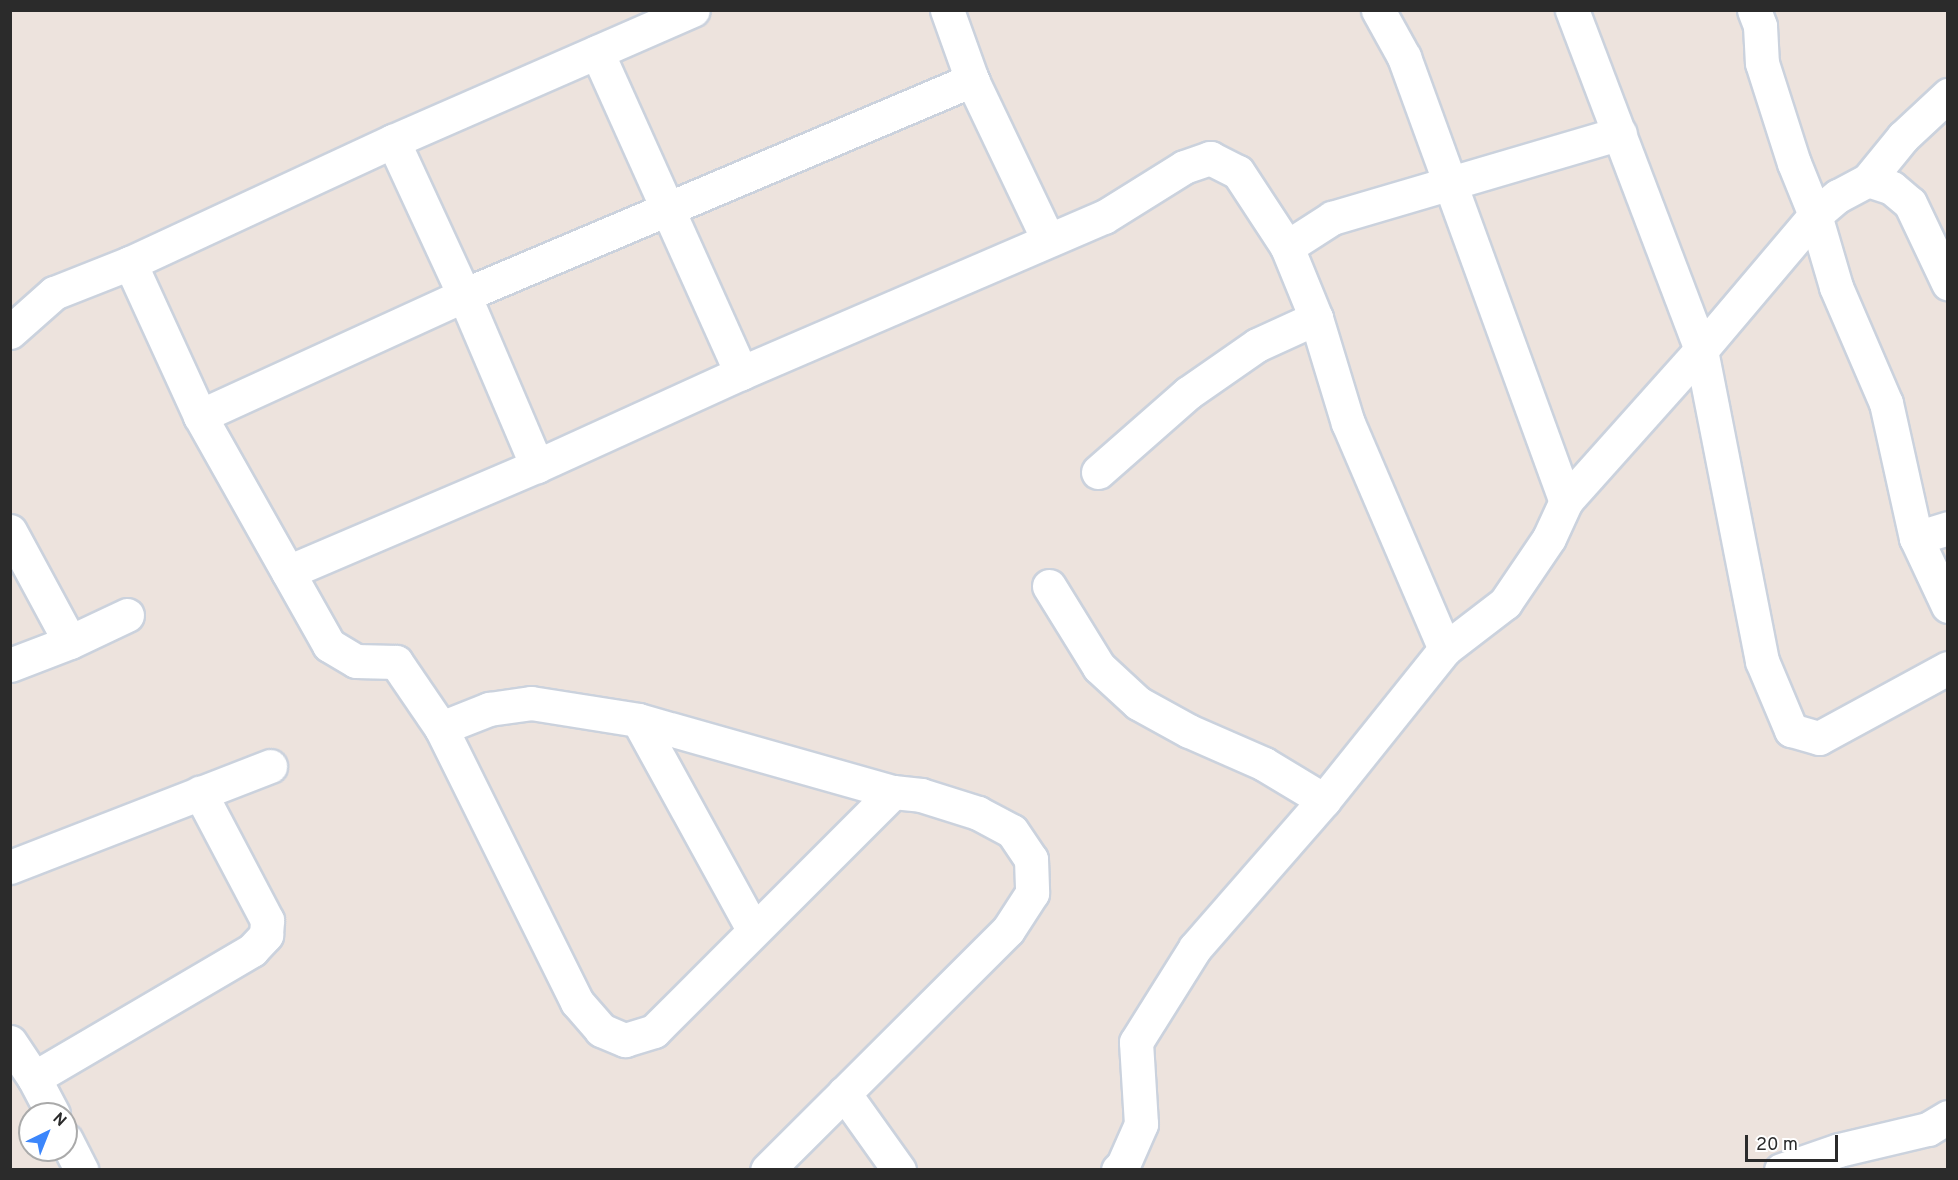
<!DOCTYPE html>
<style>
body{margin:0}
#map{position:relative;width:1958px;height:1180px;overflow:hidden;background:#ede3dd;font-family:Overpass,sans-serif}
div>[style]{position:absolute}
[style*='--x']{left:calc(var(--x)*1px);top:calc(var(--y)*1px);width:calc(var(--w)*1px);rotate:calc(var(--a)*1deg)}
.roads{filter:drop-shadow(2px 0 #cbd2dd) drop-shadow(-2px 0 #cbd2dd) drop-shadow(0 2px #cbd2dd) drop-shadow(0 -2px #cbd2dd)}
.minor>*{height:33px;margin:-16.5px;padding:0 16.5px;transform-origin:16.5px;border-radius:16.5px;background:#fff}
span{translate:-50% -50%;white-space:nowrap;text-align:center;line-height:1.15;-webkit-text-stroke:4.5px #fff;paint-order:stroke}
.frame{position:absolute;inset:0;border:12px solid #2b2b2b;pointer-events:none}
.north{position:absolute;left:18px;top:1102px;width:60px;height:60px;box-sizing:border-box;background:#fff;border:2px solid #aaa;border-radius:50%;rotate:43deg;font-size:16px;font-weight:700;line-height:24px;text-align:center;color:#2b2b2b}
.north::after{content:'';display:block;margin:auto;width:21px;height:27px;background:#3c86fb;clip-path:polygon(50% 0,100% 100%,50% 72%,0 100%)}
.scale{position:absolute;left:1745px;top:1135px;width:93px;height:27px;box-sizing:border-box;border:3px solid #2b2b2b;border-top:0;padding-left:8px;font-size:18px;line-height:21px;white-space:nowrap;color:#2b2b2b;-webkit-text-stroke:4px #fff;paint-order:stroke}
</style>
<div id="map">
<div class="roads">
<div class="minor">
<i style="--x:947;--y:10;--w:74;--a:70.3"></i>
<i style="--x:972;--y:80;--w:176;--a:64.5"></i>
<i style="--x:1378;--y:10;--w:54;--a:61"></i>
<i style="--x:1404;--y:57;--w:473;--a:70"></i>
<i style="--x:1572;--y:10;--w:364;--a:69.2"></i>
<i style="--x:1701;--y:350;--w:317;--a:78.9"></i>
<i style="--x:1762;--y:661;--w:75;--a:67.2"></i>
<i style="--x:1791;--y:730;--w:29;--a:16"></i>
<i style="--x:1819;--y:738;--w:147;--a:-28.5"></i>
<i style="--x:1754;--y:10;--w:17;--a:69"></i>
<i style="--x:1760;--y:26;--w:37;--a:87"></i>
<i style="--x:1762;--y:63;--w:105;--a:72.3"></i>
<i style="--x:1794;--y:163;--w:56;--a:68"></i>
<i style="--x:1815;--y:215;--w:75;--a:73.7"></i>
<i style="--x:1836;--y:287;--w:126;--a:66.7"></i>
<i style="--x:1886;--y:403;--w:138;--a:77.5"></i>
<i style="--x:1916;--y:538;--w:75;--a:64.8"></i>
<i style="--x:597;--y:52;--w:352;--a:65.8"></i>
<i style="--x:393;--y:141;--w:170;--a:65.2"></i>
<i style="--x:464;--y:295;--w:186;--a:66.9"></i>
<i style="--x:1868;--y:180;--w:25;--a:18"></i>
<i style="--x:1892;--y:188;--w:23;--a:40"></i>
<i style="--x:1910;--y:203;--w:89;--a:64.6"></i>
<i style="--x:1287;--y:247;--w:54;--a:-32.8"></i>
<i style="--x:1332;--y:218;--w:300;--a:-16.4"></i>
<i style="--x:130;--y:263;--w:168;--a:65.4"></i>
<i style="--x:200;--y:416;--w:263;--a:60.6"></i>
<i style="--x:329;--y:645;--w:31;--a:31"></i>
<i style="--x:356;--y:661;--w:40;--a:1.4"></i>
<i style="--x:396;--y:662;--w:80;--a:55.7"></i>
<i style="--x:441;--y:728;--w:306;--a:63.6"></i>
<i style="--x:577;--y:1002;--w:37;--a:49"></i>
<i style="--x:601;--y:1030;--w:26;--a:23"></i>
<i style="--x:625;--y:1040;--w:30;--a:-17"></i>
<i style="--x:654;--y:1031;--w:338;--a:-45"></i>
<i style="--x:10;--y:332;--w:59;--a:-41.6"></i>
<i style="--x:54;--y:293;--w:82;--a:-21.5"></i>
<i style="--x:130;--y:263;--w:290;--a:-24.9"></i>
<i style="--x:393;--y:141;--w:327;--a:-23.6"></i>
<i style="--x:200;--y:416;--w:290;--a:-24.6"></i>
<i style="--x:464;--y:295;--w:552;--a:-22.94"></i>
<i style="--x:1098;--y:472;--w:120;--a:-41.3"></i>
<i style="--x:1188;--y:393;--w:84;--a:-34.8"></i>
<i style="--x:1257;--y:345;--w:65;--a:-24.6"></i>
<i style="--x:10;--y:531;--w:126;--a:61.6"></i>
<i style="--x:1916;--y:538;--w:34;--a:-17"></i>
<i style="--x:288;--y:572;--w:271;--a:-23.1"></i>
<i style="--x:537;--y:466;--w:224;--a:-24.5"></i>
<i style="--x:741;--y:373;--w:395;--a:-23.3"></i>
<i style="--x:1104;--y:217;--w:94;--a:-32"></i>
<i style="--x:1184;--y:167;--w:28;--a:-19"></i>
<i style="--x:1210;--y:158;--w:31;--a:27"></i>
<i style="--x:1238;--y:172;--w:90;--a:56.8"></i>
<i style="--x:1287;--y:247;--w:77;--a:67.8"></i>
<i style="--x:1316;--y:318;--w:110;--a:73.1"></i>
<i style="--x:1348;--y:423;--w:246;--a:66.8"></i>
<i style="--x:1049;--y:586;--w:95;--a:58.3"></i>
<i style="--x:1099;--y:667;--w:53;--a:42.7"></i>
<i style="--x:1138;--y:703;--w:58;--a:28.8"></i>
<i style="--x:1189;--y:731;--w:82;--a:23.7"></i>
<i style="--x:1264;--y:764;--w:70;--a:31"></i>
<i style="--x:10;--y:665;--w:64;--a:-21"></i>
<i style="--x:70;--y:642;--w:63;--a:-25.3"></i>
<i style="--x:638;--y:720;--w:239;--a:61.2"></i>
<i style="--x:441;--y:728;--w:52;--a:-21.6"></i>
<i style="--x:489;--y:709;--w:42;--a:-8.1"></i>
<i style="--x:531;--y:703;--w:108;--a:9"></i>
<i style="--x:638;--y:720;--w:265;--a:15.8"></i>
<i style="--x:893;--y:792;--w:28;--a:6"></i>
<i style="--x:921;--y:795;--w:60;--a:17.5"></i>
<i style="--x:978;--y:813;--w:38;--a:28"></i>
<i style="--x:1012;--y:831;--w:34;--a:56"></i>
<i style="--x:1031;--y:859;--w:34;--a:88"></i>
<i style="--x:1032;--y:893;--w:44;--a:123"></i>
<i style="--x:1008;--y:930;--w:340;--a:135.1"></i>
<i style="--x:10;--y:867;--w:279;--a:-21.2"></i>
<i style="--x:10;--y:1042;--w:43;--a:56.3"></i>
<i style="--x:34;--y:1078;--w:41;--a:62.2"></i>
<i style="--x:34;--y:1078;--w:253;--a:-30.4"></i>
<i style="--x:252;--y:950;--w:21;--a:-47"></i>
<i style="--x:266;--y:935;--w:15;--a:-86"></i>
<i style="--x:267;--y:920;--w:144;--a:-117.8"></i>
<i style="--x:844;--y:1093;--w:95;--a:54.5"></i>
<i style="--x:66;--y:1140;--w:34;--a:63"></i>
<i style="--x:1118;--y:1170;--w:7;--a:-45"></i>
<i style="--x:1123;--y:1165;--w:45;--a:-66.3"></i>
<i style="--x:1141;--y:1124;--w:82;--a:-93.5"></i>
<i style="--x:1136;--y:1042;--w:111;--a:-57.9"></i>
<i style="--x:1195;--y:948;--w:196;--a:-48.9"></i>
<i style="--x:1324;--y:800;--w:193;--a:-51.3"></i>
<i style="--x:1445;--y:649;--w:76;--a:-37.5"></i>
<i style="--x:1505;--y:603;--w:78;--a:-55.9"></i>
<i style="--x:1549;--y:538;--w:41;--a:-65.3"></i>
<i style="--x:1566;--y:501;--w:203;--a:-48.2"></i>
<i style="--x:1701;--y:350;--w:177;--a:-49.8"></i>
<i style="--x:1815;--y:215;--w:30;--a:-40"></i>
<i style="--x:1838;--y:196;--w:34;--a:-28"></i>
<i style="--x:1868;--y:180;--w:55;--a:-50.9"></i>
<i style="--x:1903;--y:137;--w:62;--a:-43"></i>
<i style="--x:1781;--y:1170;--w:61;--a:-19"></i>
<i style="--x:1839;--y:1150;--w:91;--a:-13.3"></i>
<i style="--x:1928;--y:1129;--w:23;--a:-31"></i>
</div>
</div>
<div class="frame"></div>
<div class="north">N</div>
<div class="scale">20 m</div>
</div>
